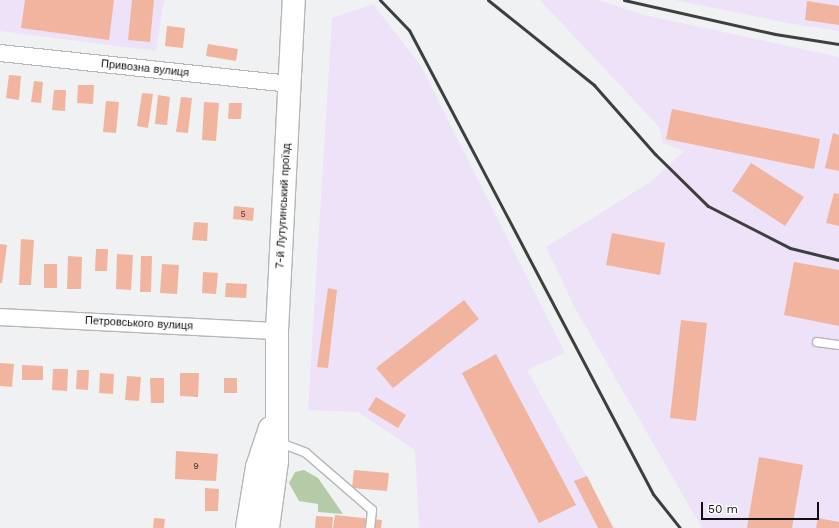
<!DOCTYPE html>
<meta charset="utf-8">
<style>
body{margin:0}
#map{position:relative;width:839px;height:528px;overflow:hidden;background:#f0f1f2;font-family:"Work Sans",sans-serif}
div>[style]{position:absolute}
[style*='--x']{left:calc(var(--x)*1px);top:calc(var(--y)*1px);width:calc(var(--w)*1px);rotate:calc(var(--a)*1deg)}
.industrial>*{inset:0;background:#ede2f7}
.green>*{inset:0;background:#b5cba8}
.building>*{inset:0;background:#f1b49e}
.roads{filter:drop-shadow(1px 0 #b5b6b7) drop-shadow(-1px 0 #b5b6b7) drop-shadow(0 1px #b5b6b7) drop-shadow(0 -1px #b5b6b7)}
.lane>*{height:8px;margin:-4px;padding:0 4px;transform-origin:4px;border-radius:4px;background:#fff}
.street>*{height:16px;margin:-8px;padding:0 8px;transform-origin:8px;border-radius:8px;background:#fff}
.primary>*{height:22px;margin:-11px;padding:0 11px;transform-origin:11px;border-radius:11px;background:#fff}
.rail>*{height:3px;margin:-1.5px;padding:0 1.5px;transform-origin:1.5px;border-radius:1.5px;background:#3d3e3f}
span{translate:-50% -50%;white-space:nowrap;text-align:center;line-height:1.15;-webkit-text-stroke:3px #fff;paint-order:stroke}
.number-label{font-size:9px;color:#483934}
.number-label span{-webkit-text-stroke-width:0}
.street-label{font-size:11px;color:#101011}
.scale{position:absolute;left:701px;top:502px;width:118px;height:18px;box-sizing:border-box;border:2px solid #101011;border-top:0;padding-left:5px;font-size:12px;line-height:14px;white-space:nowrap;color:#101011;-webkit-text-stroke:3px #fff;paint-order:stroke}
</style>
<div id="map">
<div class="industrial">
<i style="clip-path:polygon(0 0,164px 0,156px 51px,0 31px)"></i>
<i style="clip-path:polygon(540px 0,598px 0,644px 15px,839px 57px,839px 528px,702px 528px,575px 308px,546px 247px,652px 181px,684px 151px,663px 143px,660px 128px)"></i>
<i style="clip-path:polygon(675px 0,839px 0,839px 31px,788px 23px)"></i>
<i style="clip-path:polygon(373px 4px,421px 66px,565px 353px,527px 370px,615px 528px,419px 528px,415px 450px,358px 412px,308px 410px,332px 18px)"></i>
</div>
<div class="green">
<i style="clip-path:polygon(304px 470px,318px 478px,343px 514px,318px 512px,318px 504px,299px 501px,289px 483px,295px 472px)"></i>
</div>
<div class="building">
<i style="clip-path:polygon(25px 0,114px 0,109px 40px,21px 28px)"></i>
<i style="clip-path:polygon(132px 0,154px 0,150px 42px,128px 40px)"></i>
<i style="clip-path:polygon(807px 1px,839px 6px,839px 25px,805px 20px)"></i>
<i style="clip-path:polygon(167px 26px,185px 28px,183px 48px,165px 46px)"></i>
<i style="clip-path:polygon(208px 44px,238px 49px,236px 61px,206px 56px)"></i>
<i style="clip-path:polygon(9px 75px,21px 76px,19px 100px,6px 98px)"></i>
<i style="clip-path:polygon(34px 81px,43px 82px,41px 103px,31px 102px)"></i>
<i style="clip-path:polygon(78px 85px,94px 85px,93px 104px,77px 103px)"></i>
<i style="clip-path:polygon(54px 90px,66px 90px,65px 111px,52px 110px)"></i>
<i style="clip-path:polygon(142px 93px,153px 94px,148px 128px,137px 126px)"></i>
<i style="clip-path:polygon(158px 95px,170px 97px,167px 125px,155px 124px)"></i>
<i style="clip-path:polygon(181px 97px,192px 98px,188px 133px,176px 132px)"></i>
<i style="clip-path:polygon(106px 101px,119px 102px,116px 133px,103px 132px)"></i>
<i style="clip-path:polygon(204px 102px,219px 103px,216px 141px,202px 140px)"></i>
<i style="clip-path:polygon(229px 103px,242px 103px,241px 119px,228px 119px)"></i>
<i style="clip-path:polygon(672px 109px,820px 139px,814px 169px,666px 139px)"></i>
<i style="clip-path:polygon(833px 133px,839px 135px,839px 171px,825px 168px)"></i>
<i style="clip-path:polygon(751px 163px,804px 197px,785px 226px,732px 191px)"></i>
<i style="clip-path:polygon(834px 193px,839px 194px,839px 226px,826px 223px)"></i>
<i style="clip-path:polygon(234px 206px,254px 208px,253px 221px,233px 219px)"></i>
<i style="clip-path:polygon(194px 222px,208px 223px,207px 241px,192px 240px)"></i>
<i style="clip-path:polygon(612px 233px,665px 243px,660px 275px,606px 265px)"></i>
<i style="clip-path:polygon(21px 239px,34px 240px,31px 285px,19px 285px)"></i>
<i style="clip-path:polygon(0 244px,7px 245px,2px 283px,0 283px)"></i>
<i style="clip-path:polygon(96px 249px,108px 249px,107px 271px,95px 271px)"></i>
<i style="clip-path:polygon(117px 254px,133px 255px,131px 290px,116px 289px)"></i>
<i style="clip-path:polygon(68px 256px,82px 257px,81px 289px,67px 289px)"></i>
<i style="clip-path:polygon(141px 256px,152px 256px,151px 292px,140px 292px)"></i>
<i style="clip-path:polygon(794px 262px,839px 270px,839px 326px,784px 315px)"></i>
<i style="clip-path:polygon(44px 264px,57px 264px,57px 288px,44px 288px)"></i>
<i style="clip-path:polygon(162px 264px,179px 265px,177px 294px,160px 293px)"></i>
<i style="clip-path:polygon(203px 272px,218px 273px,216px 294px,202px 293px)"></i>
<i style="clip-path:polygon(226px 283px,247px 284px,246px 298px,225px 297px)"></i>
<i style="clip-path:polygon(328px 288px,337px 290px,328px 368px,317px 367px)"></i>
<i style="clip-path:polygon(464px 300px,479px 319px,393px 388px,376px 368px)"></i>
<i style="clip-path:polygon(681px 320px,707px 323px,696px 421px,670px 418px)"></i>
<i style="clip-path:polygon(496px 354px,576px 505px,539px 523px,462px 373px)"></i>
<i style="clip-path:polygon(0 363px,14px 364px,12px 387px,0 386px)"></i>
<i style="clip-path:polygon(22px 365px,43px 366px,43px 380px,22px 380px)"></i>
<i style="clip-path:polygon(53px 369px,68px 369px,67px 391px,52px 390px)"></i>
<i style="clip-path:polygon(77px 370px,89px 370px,88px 390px,76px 389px)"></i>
<i style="clip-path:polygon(100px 373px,114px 374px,113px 394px,99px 393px)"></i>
<i style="clip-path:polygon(180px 373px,199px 373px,198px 397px,180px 396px)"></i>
<i style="clip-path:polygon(127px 376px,141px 377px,139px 401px,125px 400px)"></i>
<i style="clip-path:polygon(150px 378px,164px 378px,164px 403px,151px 403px)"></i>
<i style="clip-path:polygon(224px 378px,237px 378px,237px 393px,224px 393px)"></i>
<i style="clip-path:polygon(376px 397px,406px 415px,398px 428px,368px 410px)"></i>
<i style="clip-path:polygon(176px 451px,218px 454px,216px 481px,175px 479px)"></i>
<i style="clip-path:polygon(759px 457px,803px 465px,792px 528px,747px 528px)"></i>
<i style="clip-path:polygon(354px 470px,389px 473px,387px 491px,352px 488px)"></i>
<i style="clip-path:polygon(587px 476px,613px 528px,598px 528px,574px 481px)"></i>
<i style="clip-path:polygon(205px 488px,219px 489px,218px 511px,205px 511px)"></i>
<i style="clip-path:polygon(335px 515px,382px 520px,381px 528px,333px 528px)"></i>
<i style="clip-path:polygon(316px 516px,333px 517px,332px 528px,315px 528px)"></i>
<i style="clip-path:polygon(154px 518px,165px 519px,164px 528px,153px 528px)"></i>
<i style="clip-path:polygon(818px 518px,839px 522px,839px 528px,816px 528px)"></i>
</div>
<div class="roads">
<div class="lane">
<i style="--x:817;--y:342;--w:22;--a:8"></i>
<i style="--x:278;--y:442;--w:30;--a:21"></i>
<i style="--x:306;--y:453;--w:87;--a:40.8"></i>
<i style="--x:372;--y:510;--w:18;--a:96"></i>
</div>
<div class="street">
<i style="--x:0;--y:53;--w:291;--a:6.1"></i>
<i style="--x:0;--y:317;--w:277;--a:2.9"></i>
</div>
<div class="primary">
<i style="--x:247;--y:528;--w:62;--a:-80.7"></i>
<i style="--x:257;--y:467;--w:41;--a:-71.6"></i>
<i style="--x:268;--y:528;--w:68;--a:-82.3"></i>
<i style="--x:277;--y:461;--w:130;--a:-90"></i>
<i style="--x:277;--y:331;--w:331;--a:-87.1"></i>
</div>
</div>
<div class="rail">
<i style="--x:380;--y:0;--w:42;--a:46"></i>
<i style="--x:409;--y:30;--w:524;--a:62.26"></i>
<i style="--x:653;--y:494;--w:43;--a:51.5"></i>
<i style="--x:488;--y:0;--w:136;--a:38.7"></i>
<i style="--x:594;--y:85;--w:92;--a:48.5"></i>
<i style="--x:655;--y:154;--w:74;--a:44.5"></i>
<i style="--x:708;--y:206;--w:92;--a:27.1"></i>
<i style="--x:790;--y:248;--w:50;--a:13.8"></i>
<i style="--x:624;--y:0;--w:155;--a:12.7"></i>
<i style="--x:775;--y:34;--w:65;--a:8.9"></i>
</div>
<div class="number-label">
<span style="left:243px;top:214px">5</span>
<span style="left:196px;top:466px">9</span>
</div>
<div class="street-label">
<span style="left:145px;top:69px;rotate:6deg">Привозна вулиця</span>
<span style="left:284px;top:206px;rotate:-87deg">7-й Лутугинський проїзд</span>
<span style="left:139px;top:324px;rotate:3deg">Петровського вулиця</span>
</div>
<div class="scale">50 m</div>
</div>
